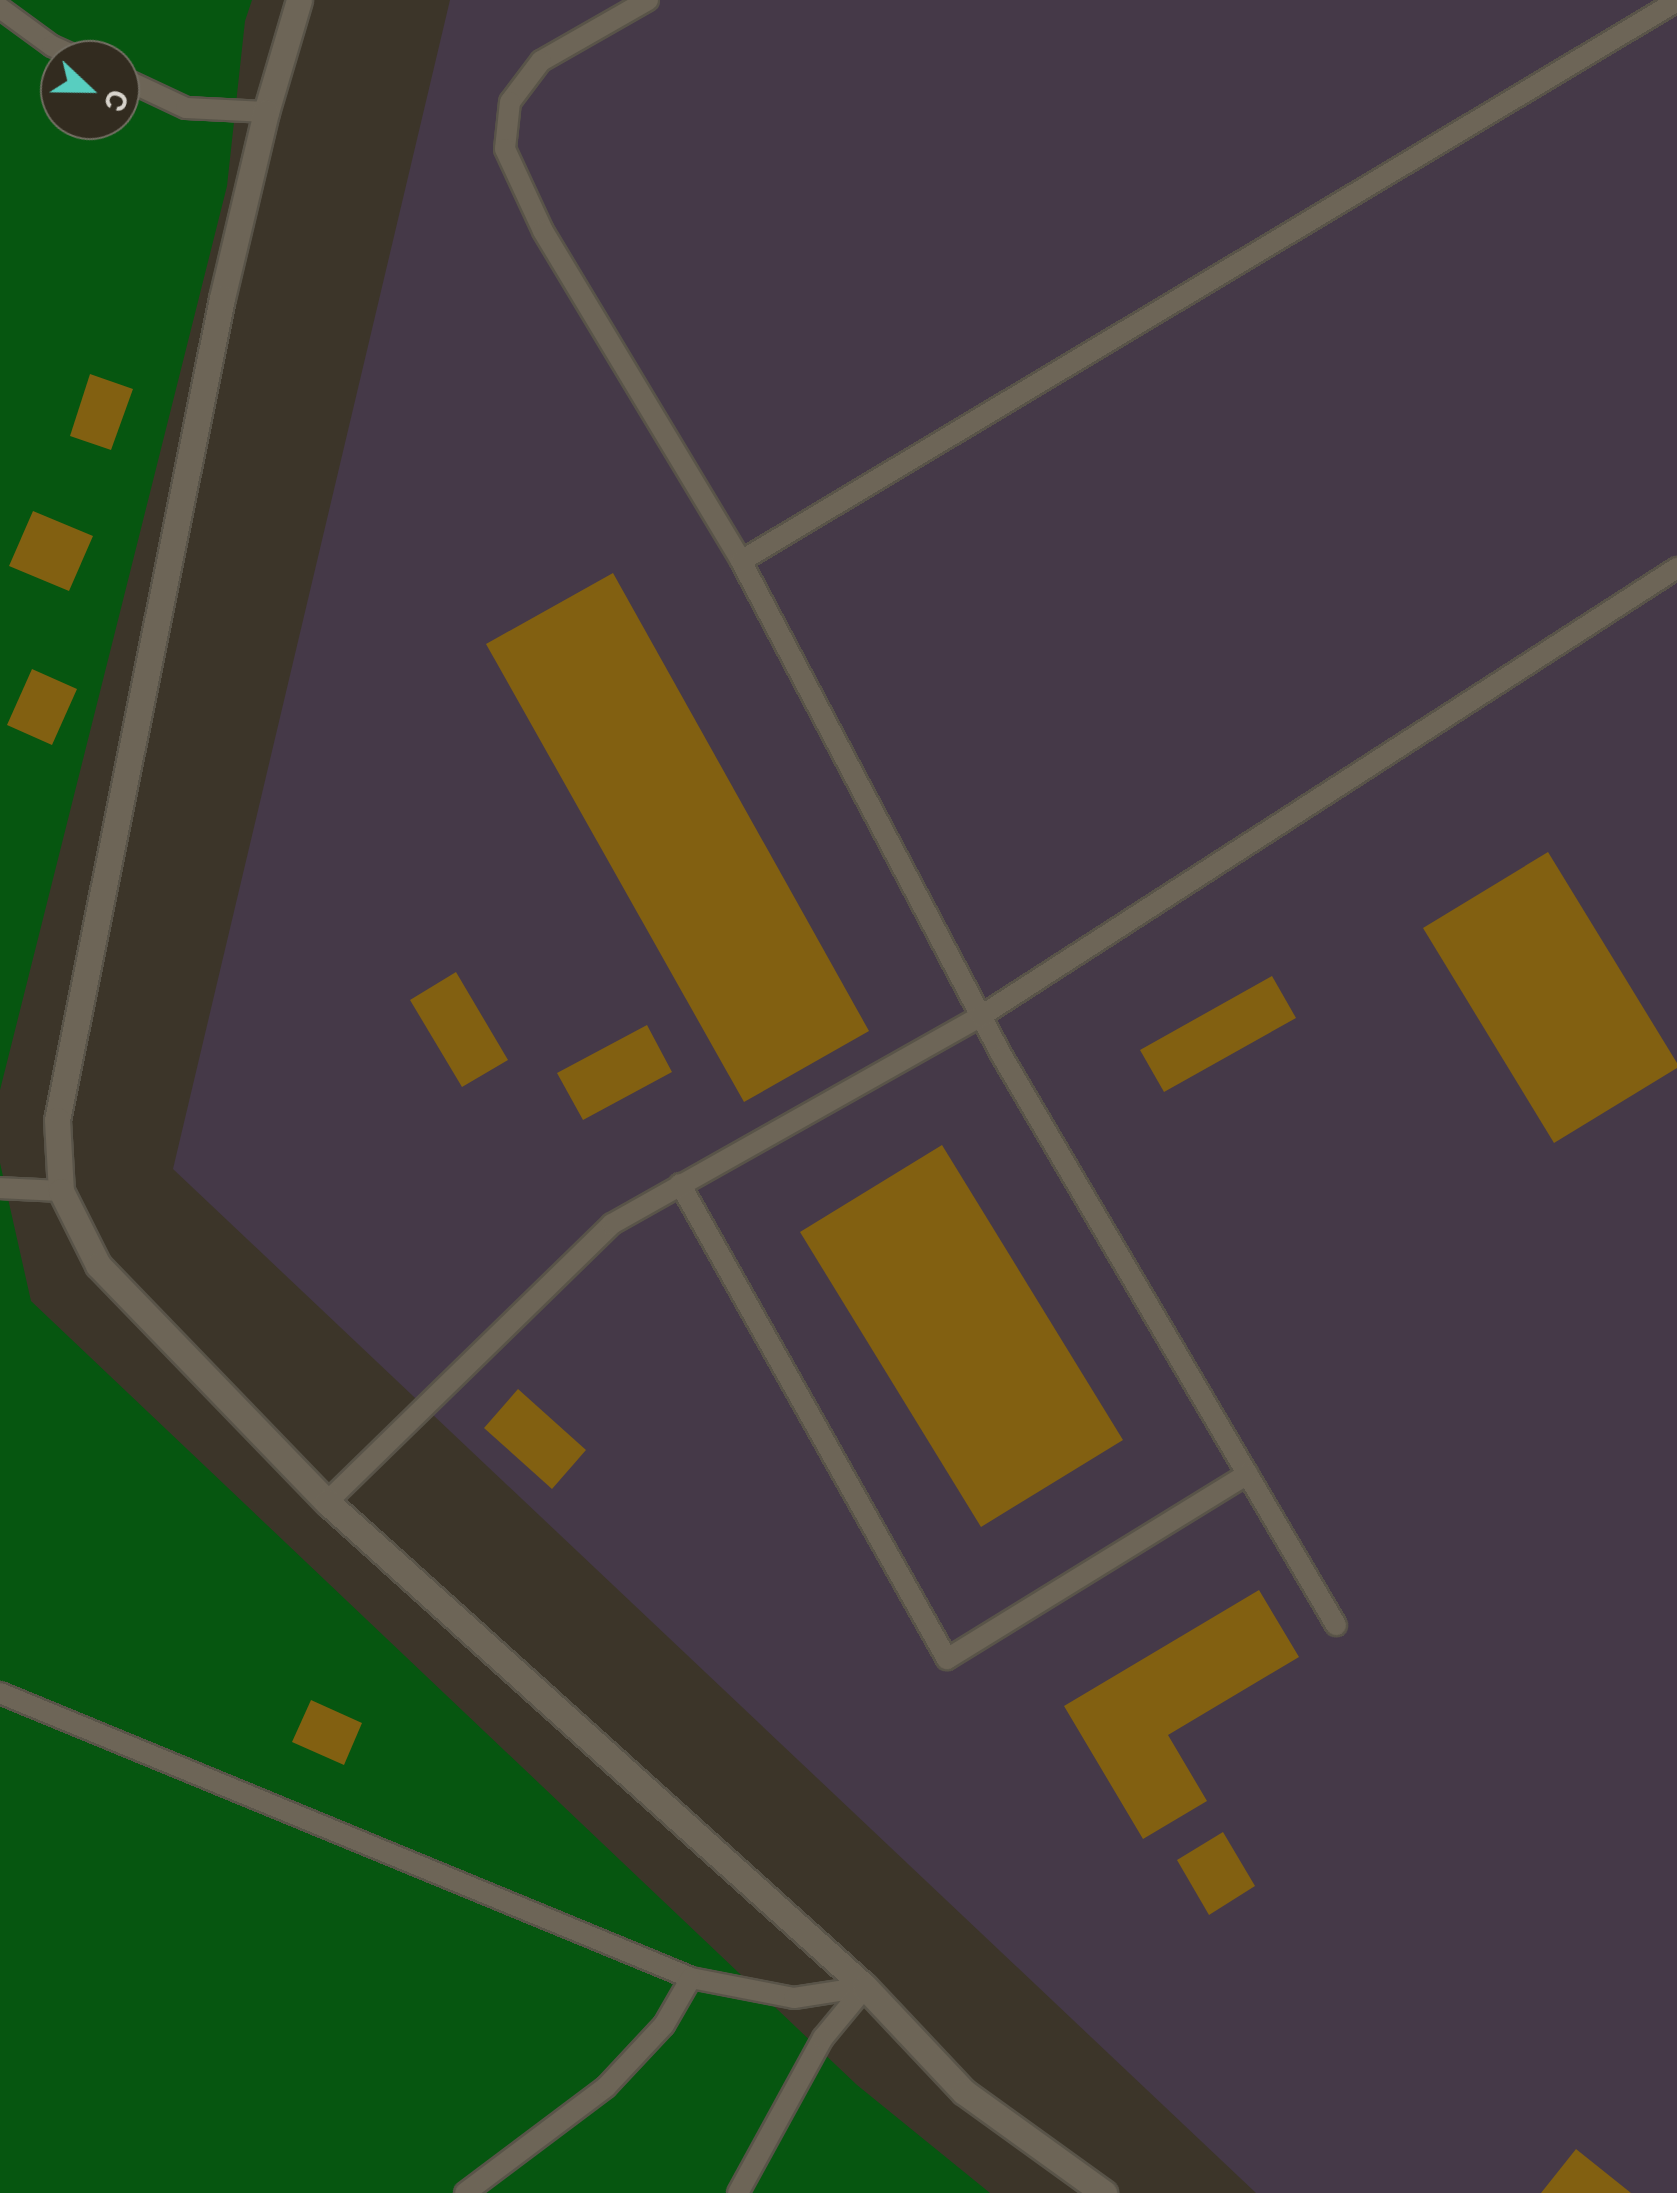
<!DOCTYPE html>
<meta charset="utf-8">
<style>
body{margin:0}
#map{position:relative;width:1677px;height:2193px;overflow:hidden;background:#3c3529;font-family:Inter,sans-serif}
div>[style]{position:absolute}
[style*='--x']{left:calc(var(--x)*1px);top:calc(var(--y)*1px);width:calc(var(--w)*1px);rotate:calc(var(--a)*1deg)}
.industrial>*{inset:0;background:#453948}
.green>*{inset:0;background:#065610}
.building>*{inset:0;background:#826011}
.roads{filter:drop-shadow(2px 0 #595449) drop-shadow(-2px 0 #595449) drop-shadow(0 2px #595449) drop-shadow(0 -2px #595449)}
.service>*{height:20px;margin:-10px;padding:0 10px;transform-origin:10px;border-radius:10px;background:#6d6557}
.minor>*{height:25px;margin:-12.5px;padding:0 12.5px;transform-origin:12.5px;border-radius:12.5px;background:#6d6557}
span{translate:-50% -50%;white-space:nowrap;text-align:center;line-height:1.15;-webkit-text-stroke:10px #322b1f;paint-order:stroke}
.north{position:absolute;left:40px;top:40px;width:100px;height:100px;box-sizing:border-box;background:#322b1f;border:2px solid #746f64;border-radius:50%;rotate:112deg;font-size:28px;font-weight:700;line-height:40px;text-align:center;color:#d8d4cc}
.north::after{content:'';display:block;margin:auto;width:35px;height:45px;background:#58cec0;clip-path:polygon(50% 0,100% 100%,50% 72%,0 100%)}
</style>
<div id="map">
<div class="industrial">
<i style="clip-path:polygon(450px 0,1677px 0,1677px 2193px,1256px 2193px,173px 1169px)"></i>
</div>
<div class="green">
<i style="clip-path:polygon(evenodd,0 0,252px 0,245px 21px,227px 186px,0 1090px,0 0,60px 60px,120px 60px,120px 120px,60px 120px,60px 60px)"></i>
<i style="clip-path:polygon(0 1163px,31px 1301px,857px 2085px,990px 2193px,0 2193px)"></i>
</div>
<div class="building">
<i style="clip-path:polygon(90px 374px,133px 389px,111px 450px,70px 436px)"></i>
<i style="clip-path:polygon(33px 511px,93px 536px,69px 591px,9px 566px)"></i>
<i style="clip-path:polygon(613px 573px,869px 1031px,744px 1102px,486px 644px)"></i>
<i style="clip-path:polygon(32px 669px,77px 689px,52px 745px,7px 725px)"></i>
<i style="clip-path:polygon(1548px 852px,1677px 1063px,1677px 1068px,1554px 1143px,1423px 928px)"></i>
<i style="clip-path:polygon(456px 972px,508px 1060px,462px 1087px,410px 1000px)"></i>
<i style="clip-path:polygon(1272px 976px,1296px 1018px,1164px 1092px,1140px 1050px)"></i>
<i style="clip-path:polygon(647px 1025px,672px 1072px,583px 1120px,557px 1073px)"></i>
<i style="clip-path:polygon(942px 1145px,1123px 1440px,981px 1527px,800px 1232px)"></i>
<i style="clip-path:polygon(518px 1389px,586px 1450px,552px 1489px,484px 1428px)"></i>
<i style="clip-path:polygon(1259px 1590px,1299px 1657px,1168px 1735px,1207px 1801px,1143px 1839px,1064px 1706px)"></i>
<i style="clip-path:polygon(311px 1700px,362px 1723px,344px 1765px,292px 1742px)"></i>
<i style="clip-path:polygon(1223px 1832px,1255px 1886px,1209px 1915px,1177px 1860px)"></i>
<i style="clip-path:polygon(1576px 2149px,1631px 2193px,1541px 2193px)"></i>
</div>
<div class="roads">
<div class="service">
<i style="--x:648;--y:0;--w:123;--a:150.3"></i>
<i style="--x:541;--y:61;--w:51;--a:127.1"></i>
<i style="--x:510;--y:102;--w:47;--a:96.1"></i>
<i style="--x:505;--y:149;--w:90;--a:65.1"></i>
<i style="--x:543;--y:231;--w:385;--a:59"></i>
<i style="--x:741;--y:561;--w:560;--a:62.2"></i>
<i style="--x:1002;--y:1056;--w:660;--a:59.59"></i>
<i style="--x:0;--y:8;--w:64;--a:36.2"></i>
<i style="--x:52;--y:46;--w:34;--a:24"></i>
<i style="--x:120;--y:77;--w:73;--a:25.2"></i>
<i style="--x:186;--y:108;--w:80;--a:2.9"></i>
<i style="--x:741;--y:561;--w:1091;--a:-30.89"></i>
<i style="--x:680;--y:1184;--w:545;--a:60.66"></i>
<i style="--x:947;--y:1659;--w:353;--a:-31.6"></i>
<i style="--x:0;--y:1188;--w:61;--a:2.8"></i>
<i style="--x:327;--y:1502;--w:398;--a:-44.3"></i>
<i style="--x:612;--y:1224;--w:424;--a:-29.4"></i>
<i style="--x:981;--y:1016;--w:828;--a:-32.77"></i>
<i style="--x:0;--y:1693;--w:747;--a:22.41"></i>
<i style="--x:691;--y:1978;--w:105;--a:11"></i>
<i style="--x:794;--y:1998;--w:72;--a:-8.8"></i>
<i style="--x:465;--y:2193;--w:176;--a:-36.9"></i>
<i style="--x:606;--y:2087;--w:85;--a:-46.9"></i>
<i style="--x:664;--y:2025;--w:54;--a:-60.1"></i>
<i style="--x:738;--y:2193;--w:177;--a:-61.3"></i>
<i style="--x:823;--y:2038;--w:66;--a:-50.5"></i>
</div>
<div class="minor">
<i style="--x:299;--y:0;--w:117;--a:106.4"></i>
<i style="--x:266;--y:112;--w:191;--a:103.3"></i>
<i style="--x:222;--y:298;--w:838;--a:101.35"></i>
<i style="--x:57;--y:1120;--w:71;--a:86.8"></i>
<i style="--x:61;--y:1191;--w:83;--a:63.4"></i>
<i style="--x:98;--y:1265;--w:330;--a:46"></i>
<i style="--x:327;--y:1502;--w:724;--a:42.03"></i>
<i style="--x:865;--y:1987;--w:144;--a:46.7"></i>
<i style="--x:964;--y:2092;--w:173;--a:35.8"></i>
</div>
</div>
<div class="north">С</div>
</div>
